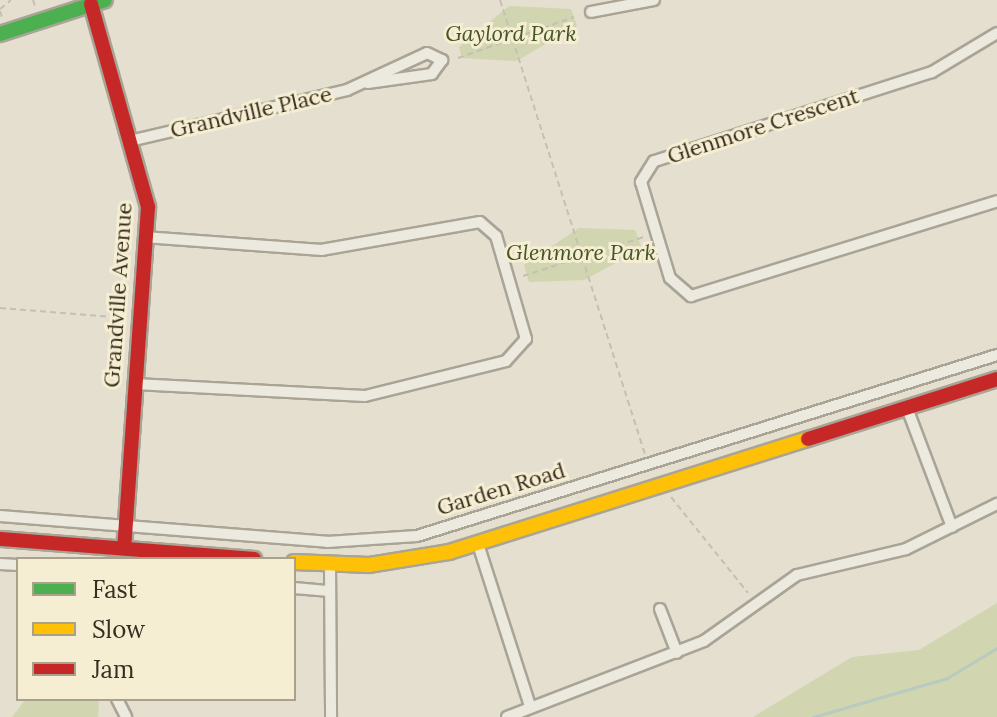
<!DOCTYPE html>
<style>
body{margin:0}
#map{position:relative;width:997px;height:717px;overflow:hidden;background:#e4dfce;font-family:Lora,serif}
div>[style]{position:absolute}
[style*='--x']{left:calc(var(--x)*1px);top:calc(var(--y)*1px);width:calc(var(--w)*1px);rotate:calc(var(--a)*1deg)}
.green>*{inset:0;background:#d1d5b0}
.stream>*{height:3px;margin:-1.5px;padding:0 1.5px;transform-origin:1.5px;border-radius:1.5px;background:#b9cac1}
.path>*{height:2px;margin-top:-1px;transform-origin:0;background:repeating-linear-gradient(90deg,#c5c0b6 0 6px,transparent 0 10px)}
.roads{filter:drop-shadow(2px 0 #a9a496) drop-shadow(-2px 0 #a9a496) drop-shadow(0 2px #a9a496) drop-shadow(0 -2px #a9a496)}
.street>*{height:10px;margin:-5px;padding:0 5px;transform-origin:5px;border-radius:5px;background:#ece9df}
.fast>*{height:14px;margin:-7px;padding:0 7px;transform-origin:7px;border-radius:7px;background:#4caf50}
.slow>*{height:14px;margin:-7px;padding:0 7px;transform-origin:7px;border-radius:7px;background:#ffc107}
.jam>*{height:14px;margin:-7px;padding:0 7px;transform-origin:7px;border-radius:7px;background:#c62828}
span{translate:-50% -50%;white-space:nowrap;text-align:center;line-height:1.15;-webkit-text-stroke:6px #f5eed3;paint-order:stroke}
.park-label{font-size:22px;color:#455525;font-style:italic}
.street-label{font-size:22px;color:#382d1e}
.legend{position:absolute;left:16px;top:557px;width:280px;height:144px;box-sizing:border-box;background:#f5eed3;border:2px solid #a9a18b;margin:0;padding:10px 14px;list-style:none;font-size:24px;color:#382d1e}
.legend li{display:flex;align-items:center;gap:16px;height:40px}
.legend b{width:40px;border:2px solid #a9a18b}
</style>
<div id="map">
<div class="green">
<i style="clip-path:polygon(509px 6px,571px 9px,577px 26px,516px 61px,462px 58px,459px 47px)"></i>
<i style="clip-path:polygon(579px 228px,635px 230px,642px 249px,584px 280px,529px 282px,524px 265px)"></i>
<i style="clip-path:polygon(997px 603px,997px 717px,753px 717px,852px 657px,919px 650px)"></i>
<i style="clip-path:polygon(26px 699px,99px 699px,98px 717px,12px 717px)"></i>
</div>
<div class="stream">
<i style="--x:813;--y:717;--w:140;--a:-16.2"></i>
<i style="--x:947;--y:678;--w:58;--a:-31"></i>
</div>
<div class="path">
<i style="--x:33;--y:0;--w:6;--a:72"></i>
<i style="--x:500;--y:0;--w:478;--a:72.3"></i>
<i style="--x:0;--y:9;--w:14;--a:-39"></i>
<i style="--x:0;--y:11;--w:6;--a:72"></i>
<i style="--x:458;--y:58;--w:123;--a:-19.5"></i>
<i style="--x:523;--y:276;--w:127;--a:-17.9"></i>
<i style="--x:0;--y:308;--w:126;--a:4.5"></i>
<i style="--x:671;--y:497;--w:123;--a:51.3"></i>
</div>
<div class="roads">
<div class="street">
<i style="--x:591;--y:12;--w:64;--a:-10.8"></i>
<i style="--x:997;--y:33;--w:76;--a:149"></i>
<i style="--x:932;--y:72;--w:292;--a:162.2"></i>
<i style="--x:654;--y:161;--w:25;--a:122"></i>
<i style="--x:641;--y:182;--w:100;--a:73.2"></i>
<i style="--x:670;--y:278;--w:28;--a:41"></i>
<i style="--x:691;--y:296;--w:320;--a:-17.2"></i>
<i style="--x:134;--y:140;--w:219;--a:-13.2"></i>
<i style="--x:347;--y:90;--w:88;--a:-24.8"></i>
<i style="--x:427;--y:53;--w:17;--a:25"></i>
<i style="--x:442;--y:60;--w:17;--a:126"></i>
<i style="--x:432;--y:74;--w:65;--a:172"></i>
<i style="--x:135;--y:384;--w:230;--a:3"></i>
<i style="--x:365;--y:396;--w:145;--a:-13.9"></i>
<i style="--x:506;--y:361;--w:30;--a:-48"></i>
<i style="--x:526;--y:339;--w:107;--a:-106.2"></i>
<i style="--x:496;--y:236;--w:21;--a:-139"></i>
<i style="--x:480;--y:222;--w:160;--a:170"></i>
<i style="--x:322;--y:250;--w:175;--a:-175.8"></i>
<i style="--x:907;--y:408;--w:127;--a:69.3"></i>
<i style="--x:0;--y:516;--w:328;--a:4.5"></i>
<i style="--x:327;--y:542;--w:90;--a:-3.8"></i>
<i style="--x:417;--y:536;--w:608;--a:-17.33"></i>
<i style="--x:478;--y:544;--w:170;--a:72.2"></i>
<i style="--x:0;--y:564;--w:18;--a:3"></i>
<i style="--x:330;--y:565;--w:152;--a:89.6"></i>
<i style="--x:294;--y:588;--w:36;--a:5"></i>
<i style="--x:660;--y:609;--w:47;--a:68.9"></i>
<i style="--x:117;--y:699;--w:20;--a:63"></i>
<i style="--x:507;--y:717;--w:211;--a:-21.1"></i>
<i style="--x:704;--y:641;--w:114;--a:-35.4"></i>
<i style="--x:797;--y:575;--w:112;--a:-13.4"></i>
<i style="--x:906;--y:549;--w:102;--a:-26.3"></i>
</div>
<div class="fast">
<i style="--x:0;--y:34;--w:110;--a:-17.9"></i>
</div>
<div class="slow">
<i style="--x:294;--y:562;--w:75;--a:2.3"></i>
<i style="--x:369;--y:565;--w:81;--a:-9.2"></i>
<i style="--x:449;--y:552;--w:376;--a:-17.5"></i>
</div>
<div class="jam">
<i style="--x:91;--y:4;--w:211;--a:74.3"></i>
<i style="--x:148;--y:207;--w:342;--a:94"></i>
<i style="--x:808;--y:439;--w:198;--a:-17.6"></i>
<i style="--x:0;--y:539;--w:255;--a:4.5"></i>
</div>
</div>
<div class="park-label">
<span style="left:511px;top:34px">Gaylord Park</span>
<span style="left:581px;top:253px">Glenmore Park</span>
</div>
<div class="street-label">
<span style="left:251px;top:112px;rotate:-13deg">Grandville Place</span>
<span style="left:763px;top:126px;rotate:-18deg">Glenmore Crescent</span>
<span style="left:118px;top:295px;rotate:-86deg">Grandville Avenue</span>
<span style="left:501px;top:489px;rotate:-17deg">Garden Road</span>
</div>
<ul class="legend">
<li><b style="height:10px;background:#4caf50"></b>Fast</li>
<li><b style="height:10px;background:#ffc107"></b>Slow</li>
<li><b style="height:10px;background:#c62828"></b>Jam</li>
</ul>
</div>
